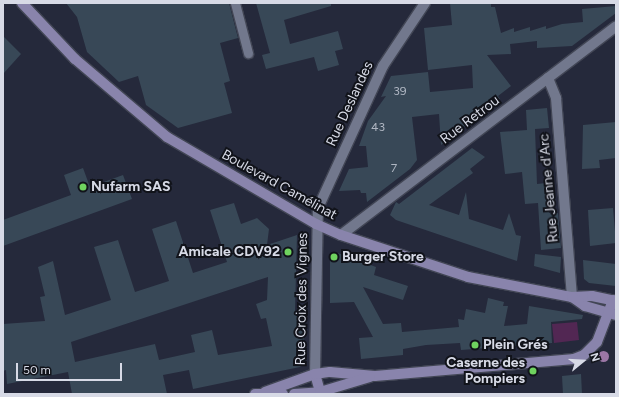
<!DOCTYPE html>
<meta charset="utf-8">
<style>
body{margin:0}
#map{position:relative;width:619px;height:397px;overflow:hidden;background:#25293b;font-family:Figtree,sans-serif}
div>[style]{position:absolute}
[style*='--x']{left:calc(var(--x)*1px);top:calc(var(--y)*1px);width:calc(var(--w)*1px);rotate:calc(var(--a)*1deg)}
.green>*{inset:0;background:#522753}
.building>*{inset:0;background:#384857}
.roads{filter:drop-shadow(1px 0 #424655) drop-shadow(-1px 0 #424655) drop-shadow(0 1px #424655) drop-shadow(0 -1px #424655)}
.lane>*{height:9px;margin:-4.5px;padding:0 4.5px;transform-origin:4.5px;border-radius:4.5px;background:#72788d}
.street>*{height:10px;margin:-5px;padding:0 5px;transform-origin:5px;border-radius:5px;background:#72788d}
.secondary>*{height:10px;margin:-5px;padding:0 5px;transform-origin:5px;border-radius:5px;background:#8984ac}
.trees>*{width:11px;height:11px;margin:-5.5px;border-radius:50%;background:#9c77a6}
.dots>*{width:11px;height:11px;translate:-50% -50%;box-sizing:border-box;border:2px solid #11131a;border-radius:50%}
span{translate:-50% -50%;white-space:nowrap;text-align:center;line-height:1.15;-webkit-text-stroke:4px #11131a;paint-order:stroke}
.number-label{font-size:12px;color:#afb6c2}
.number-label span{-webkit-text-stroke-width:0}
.street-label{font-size:14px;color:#d7dae6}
.poi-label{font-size:14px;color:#d7dae6;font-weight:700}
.left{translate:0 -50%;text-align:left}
.right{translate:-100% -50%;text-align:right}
.frame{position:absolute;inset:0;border:4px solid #d7dae6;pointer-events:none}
.north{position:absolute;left:563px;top:341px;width:40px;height:40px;-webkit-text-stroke:3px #11131a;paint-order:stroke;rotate:72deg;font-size:11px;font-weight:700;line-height:16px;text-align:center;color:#d7dae6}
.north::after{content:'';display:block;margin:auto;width:14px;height:18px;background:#d7dae6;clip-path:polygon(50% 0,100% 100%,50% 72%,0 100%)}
.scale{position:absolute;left:16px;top:363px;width:106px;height:18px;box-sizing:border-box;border:2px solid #d7dae6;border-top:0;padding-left:5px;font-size:12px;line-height:14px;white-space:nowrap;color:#d7dae6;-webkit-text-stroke:3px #11131a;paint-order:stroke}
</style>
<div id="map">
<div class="green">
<i style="clip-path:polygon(577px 322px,579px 340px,554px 343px,552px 324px)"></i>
</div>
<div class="building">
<i style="clip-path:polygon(66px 3px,229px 3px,238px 38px,220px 43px,230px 81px,224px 83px,232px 113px,178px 128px,146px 105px,138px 76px,119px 82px,87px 52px,77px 17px)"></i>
<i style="clip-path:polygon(256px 3px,331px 3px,331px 6px,284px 20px,290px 44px,338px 31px,343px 49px,335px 51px,339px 65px,318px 71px,314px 57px,266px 69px,262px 55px,270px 53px)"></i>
<i style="clip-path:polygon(450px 3px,491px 3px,491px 7px,495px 7px,501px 33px,514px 28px,514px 32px,530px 27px,530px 31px,546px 26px,546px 29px,562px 24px,583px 22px,582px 9px,616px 6px,616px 13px,572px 46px,537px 48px,537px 41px,510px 44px,511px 54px,487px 55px,511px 86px,498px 96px,500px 99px,441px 145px,439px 114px,412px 117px,417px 160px,410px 169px,367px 202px,366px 193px,361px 193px,360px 190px,339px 191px,349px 169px,368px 167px,366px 146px,359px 146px,368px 121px,386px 96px,381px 97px,391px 76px,428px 72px,430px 92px,473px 88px,472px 65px,428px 70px,424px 28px,452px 25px)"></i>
<i style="clip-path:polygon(3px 36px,21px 54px,3px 74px)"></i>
<i style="clip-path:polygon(547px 108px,549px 128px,535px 129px,537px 184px,546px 183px,549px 213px,558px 213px,561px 248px,541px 250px,538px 203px,525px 204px,522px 172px,505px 174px,500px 132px,527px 130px,526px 110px)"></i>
<i style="clip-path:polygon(616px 122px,616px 158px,599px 160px,600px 168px,582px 169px,583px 125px)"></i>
<i style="clip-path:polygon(472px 148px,485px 157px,470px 169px,473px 173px,429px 205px,459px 215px,466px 192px,469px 219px,503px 230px,509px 213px,516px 235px,521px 236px,517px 261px,396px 220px,390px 215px,396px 202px,399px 204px)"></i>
<i style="clip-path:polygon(83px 168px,90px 187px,123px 175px,132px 199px,3px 246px,3px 220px,71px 195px,64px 175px)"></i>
<i style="clip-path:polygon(evenodd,234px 203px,241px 224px,257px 218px,269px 229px,267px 245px,297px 235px,295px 311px,301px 329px,304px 328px,304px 362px,300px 367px,193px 389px,189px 370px,163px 375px,167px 394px,72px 394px,68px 372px,7px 384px,6px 370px,3px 371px,3px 324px,45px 321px,40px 297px,45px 296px,38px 267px,53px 261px,65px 315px,111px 300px,94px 247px,118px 240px,135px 292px,169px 281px,152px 229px,176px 221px,193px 273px,227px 262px,210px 210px,234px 203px,268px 277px,267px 300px,256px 304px,261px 319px,266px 318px,272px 346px,218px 355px,212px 330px,191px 335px,195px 352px,159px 360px,155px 344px,75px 362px,71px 342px,268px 277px)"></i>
<i style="clip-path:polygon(613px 208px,616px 243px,590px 246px,588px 210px)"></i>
<i style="clip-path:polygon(338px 253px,376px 267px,374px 275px,408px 286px,403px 300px,363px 287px,383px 324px,401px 323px,402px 332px,459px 327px,458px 319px,464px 320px,466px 309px,485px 313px,488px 298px,504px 302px,503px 306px,508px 306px,504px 326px,527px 324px,529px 306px,583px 315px,582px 319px,551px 322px,552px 343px,461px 350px,460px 343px,426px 345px,403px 349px,403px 355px,361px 359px,359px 338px,373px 337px,354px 302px,330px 303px,330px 259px)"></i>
<i style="clip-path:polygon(535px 254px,561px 257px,560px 273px,534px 266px)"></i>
<i style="clip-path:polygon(583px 260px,616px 264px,616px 286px,589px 283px,584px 279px)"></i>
<i style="clip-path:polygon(581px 374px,582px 394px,563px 394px,562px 376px)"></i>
</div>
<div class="roads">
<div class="lane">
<i style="--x:235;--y:3;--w:52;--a:75.4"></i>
</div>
<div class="street">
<i style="--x:548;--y:78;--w:22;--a:68"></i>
<i style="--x:556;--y:98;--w:200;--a:85.4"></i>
<i style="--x:341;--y:235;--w:345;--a:-37.2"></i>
<i style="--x:315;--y:374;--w:166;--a:-89"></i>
<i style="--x:318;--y:208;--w:156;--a:-65.4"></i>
<i style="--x:383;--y:66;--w:76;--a:-56.3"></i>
</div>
<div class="secondary">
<i style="--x:22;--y:3;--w:77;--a:46.6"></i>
<i style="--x:75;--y:59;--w:121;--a:40.3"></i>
<i style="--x:167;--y:137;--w:173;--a:30.3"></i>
<i style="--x:316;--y:224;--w:27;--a:24"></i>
<i style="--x:341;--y:235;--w:134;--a:18.3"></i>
<i style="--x:468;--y:277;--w:106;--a:10.9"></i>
<i style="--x:572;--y:297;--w:20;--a:-3"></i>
<i style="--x:592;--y:296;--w:25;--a:12"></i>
<i style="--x:572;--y:297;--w:16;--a:35"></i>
<i style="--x:585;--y:306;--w:32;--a:16"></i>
<i style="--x:315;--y:374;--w:19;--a:74"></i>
<i style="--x:265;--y:392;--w:53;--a:-19.8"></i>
<i style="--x:315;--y:374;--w:15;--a:-8"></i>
<i style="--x:330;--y:372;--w:45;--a:5.1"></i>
<i style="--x:375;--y:376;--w:200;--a:-4.9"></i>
<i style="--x:574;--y:359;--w:11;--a:-22"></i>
<i style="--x:584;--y:355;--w:18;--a:-45"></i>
<i style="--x:597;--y:342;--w:45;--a:-69.1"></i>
<i style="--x:255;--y:394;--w:28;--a:0"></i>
<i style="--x:294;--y:394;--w:26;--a:-4"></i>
<i style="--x:320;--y:392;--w:52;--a:-16.7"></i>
</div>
</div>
<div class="trees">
<i style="left:603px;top:356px"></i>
</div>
<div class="dots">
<i style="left:83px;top:187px;background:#6fd35f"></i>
<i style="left:288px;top:252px;background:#6fd35f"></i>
<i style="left:334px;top:257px;background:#6fd35f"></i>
<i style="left:475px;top:345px;background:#6fd35f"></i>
<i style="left:533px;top:371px;background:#6fd35f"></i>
</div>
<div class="number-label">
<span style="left:400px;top:92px">39</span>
<span style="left:378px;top:128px">43</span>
<span style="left:394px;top:169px">7</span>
</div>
<div class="street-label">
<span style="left:350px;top:104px;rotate:-65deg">Rue Deslandes</span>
<span style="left:470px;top:120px;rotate:-37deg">Rue Retrou</span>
<span style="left:279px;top:185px;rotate:29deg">Boulevard Camélinat</span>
<span style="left:549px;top:188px;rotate:-95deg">Rue Jeanne d'Arc</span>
<span style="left:302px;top:299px;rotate:-89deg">Rue Croix des Vignes</span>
</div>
<div class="poi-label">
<span class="left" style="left:91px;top:187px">Nufarm SAS</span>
<span class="right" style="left:280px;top:252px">Amicale CDV92</span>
<span class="left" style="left:342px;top:257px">Burger Store</span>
<span class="left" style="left:483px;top:345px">Plein Grés</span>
<span class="right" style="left:525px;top:371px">Caserne des<br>Pompiers</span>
</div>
<div class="frame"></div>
<div class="north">N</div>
<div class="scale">50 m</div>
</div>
